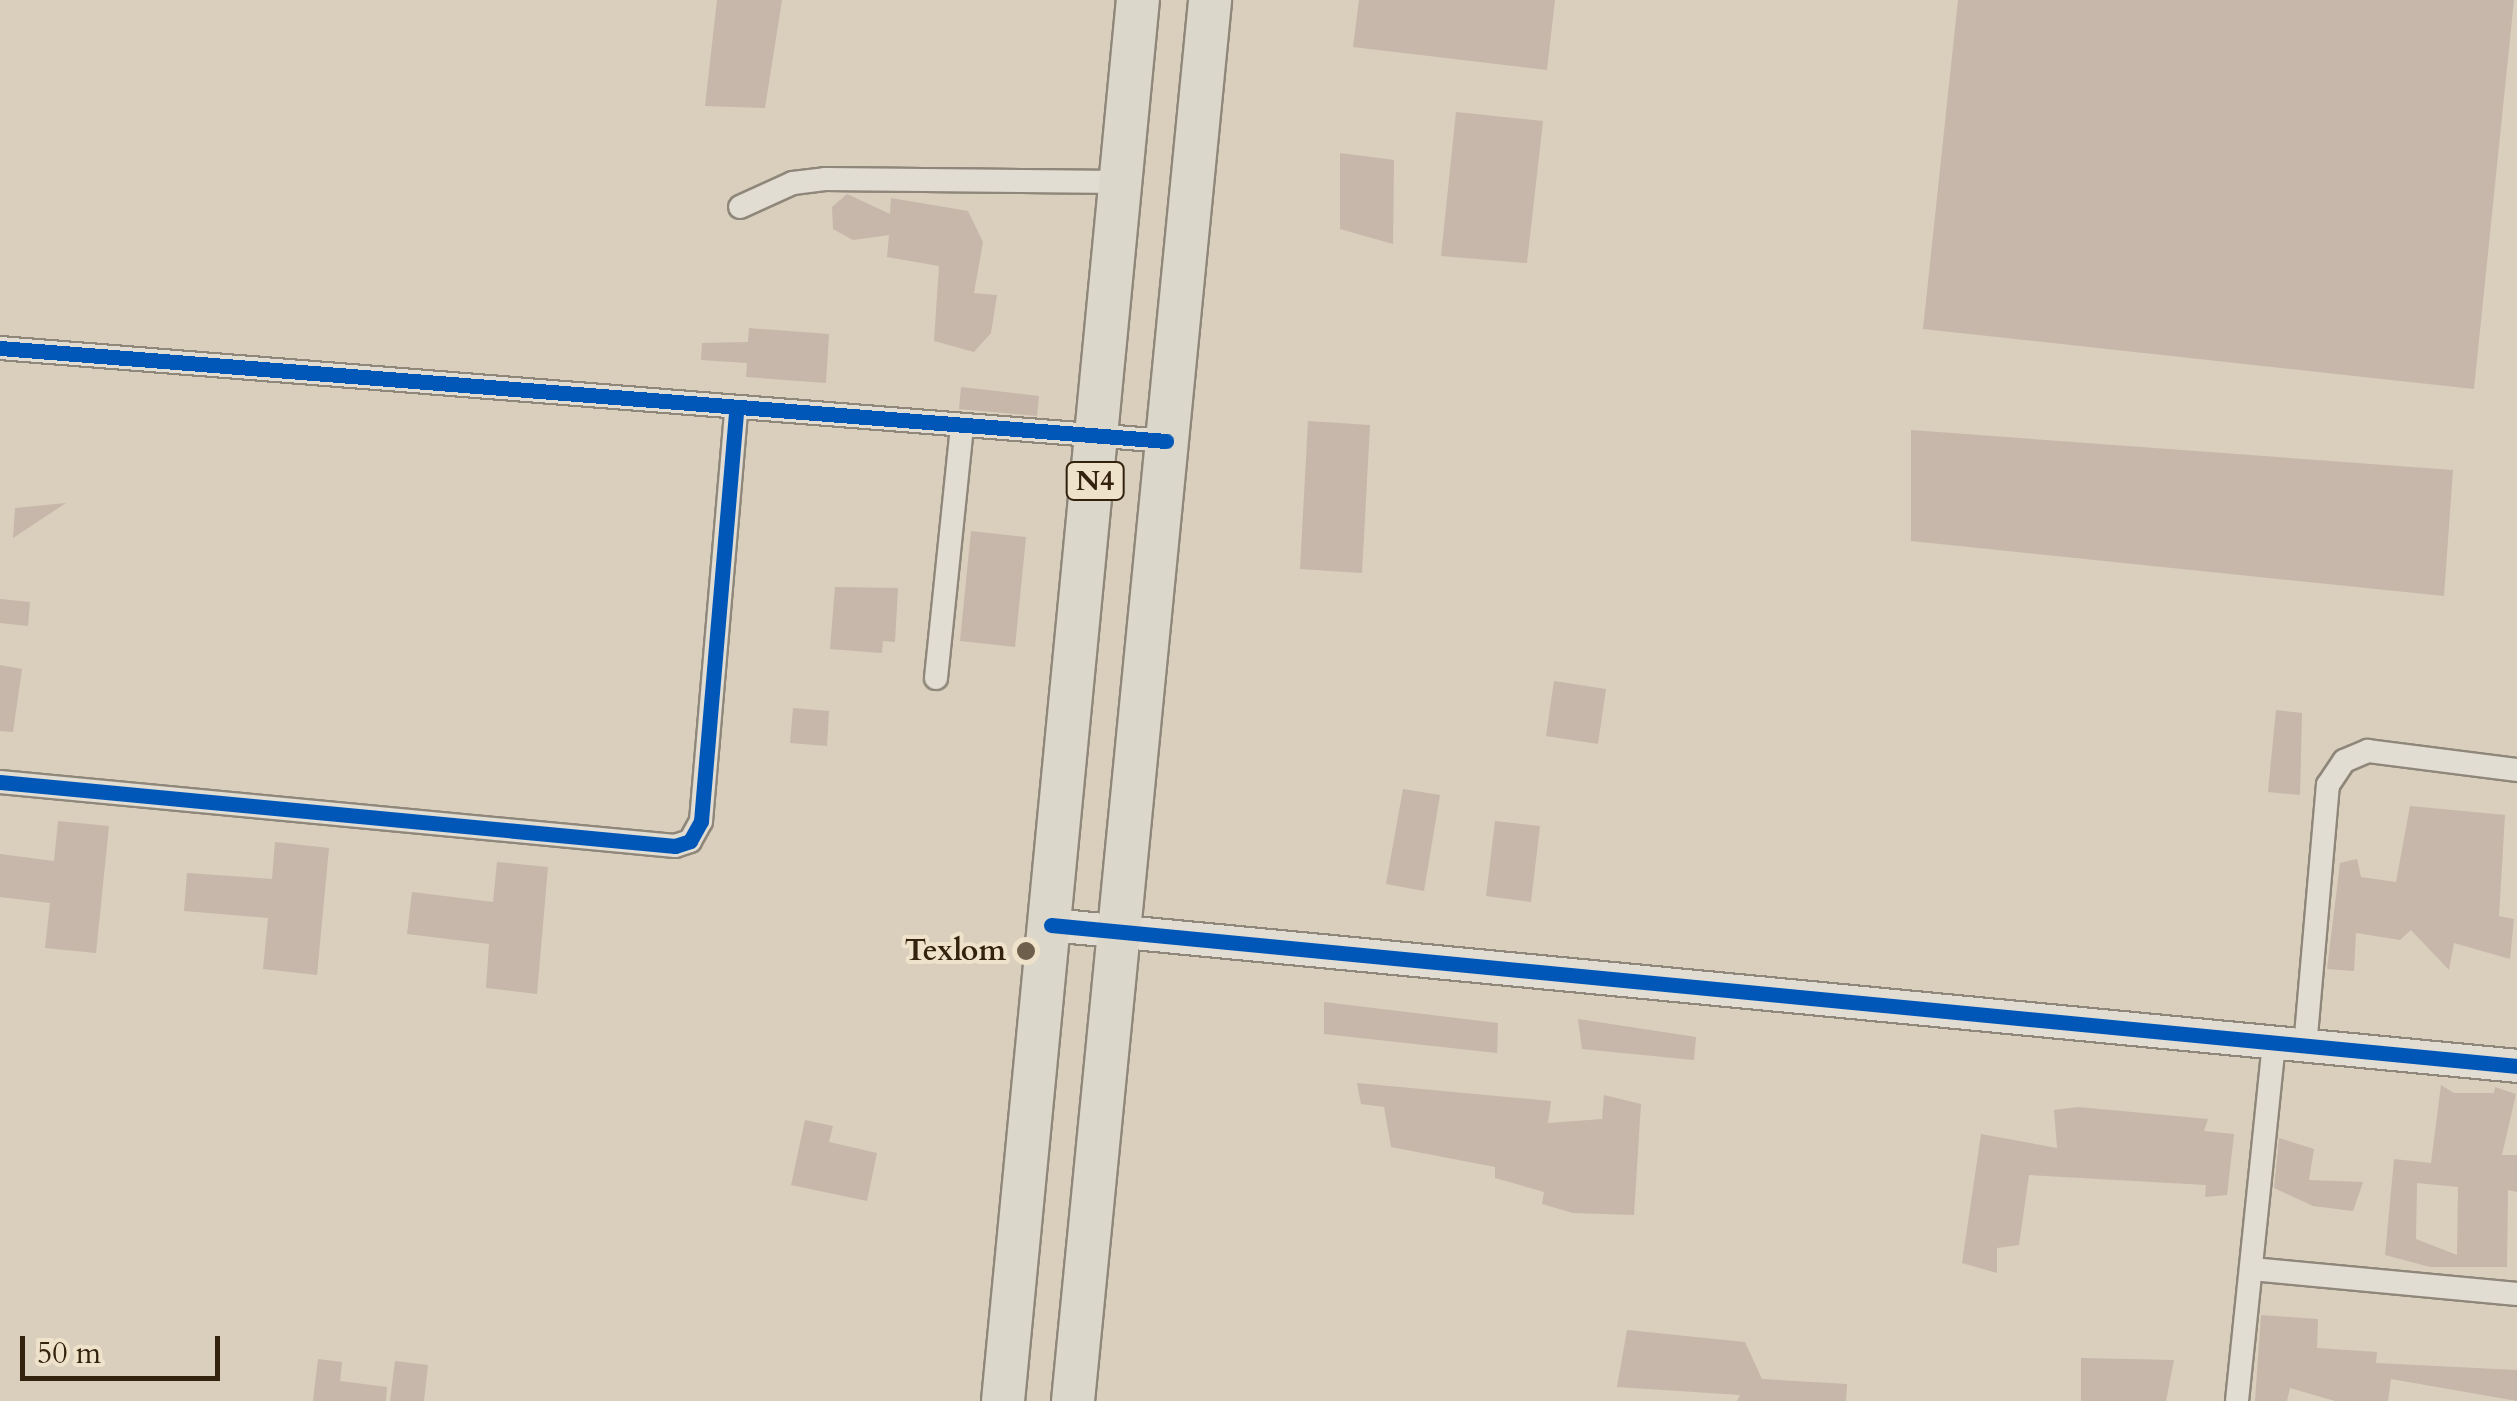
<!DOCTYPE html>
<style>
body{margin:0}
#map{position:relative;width:2517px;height:1401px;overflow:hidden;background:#d9cfbc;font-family:Cardo,serif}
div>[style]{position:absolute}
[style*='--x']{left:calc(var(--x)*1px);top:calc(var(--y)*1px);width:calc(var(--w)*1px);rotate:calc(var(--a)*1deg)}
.building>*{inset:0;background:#c6b7aa}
.roads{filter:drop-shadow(2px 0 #8f877a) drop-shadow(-2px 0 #8f877a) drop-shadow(0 2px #8f877a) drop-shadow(0 -2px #8f877a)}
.street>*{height:22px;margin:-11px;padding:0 11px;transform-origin:11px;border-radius:11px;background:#e2ddd3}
.secondary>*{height:32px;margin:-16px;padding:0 16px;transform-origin:16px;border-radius:16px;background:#e2ddd3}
.highway>*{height:42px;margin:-21px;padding:0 21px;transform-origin:21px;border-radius:21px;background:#dcd7cb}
.cycleway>*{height:15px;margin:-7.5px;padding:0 7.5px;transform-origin:7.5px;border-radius:7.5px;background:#0057b8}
.dots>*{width:28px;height:28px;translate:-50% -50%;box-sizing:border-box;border:5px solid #efe2cb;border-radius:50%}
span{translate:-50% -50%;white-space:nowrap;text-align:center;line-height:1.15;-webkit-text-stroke:8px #efe2cb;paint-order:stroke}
.shield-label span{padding:2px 8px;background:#efe2cb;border:2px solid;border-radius:8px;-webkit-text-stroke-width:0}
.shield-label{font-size:28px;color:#33220e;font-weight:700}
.poi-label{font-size:30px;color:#33220e;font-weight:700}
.right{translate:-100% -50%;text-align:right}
.scale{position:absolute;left:20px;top:1336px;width:200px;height:45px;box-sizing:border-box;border:5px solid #33220e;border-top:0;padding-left:12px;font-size:30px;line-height:35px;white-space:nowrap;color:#33220e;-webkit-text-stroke:8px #efe2cb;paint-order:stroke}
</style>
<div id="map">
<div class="building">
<i style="clip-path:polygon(717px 0,782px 0,765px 108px,705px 106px)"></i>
<i style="clip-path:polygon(1359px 0,1555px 0,1547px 70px,1353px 47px)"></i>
<i style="clip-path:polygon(1958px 0,2514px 0,2474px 389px,1923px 329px)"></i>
<i style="clip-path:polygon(1456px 112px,1543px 121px,1527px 263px,1441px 256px)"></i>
<i style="clip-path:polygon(1340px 153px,1394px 160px,1393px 244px,1340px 229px)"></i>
<i style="clip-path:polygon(847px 194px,890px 214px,891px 198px,968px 211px,983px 242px,974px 293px,997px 295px,991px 333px,974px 352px,934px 341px,939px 266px,887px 257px,889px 235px,853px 240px,833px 229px,832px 207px)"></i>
<i style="clip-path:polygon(749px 328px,829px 334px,826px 383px,746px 377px,747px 363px,701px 360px,702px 343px,748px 342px)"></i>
<i style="clip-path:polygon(961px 387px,1039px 396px,1037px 416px,959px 409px)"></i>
<i style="clip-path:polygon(1308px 421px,1370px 425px,1362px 573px,1300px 569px)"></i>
<i style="clip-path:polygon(1911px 430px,2453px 470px,2444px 596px,1911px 541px)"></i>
<i style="clip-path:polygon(66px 503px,13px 538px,15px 508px)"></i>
<i style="clip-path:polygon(971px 531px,1026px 537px,1015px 647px,960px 641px)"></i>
<i style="clip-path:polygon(835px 587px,898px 588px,895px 642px,883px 641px,882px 653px,830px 649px)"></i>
<i style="clip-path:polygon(0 599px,30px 602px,28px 626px,0 623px)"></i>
<i style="clip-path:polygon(0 665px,22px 669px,13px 732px,0 731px)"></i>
<i style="clip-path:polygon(1554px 681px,1606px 689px,1598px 744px,1546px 736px)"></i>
<i style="clip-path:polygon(793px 708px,829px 711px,827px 746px,790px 743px)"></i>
<i style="clip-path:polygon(2276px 710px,2302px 713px,2300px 795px,2268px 792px)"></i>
<i style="clip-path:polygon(1403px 789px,1440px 795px,1424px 891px,1386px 884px)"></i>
<i style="clip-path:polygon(2410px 806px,2505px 815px,2499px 916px,2514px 919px,2510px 959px,2454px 943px,2449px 970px,2411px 930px,2400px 940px,2356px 933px,2354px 971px,2327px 969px,2340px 863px,2357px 859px,2361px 877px,2396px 882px)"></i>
<i style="clip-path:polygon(58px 821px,109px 826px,96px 953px,45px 948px,50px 903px,0 897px,0 854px,54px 861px)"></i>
<i style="clip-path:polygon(1495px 821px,1540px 826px,1531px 902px,1486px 896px)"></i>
<i style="clip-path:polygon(275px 842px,329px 848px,317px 975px,263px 969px,268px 918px,184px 911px,187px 873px,272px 879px)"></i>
<i style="clip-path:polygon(497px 862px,548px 867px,537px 994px,486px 988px,489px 944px,407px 934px,412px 892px,493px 902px)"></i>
<i style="clip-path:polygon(1324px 1002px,1498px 1023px,1497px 1053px,1324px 1034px)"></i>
<i style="clip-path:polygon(1578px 1019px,1696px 1037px,1694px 1060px,1582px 1049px)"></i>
<i style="clip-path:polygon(1357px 1083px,1551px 1101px,1548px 1123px,1602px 1119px,1604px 1095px,1641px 1104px,1634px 1215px,1573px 1213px,1542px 1204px,1544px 1192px,1495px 1178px,1495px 1167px,1391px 1147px,1384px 1107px,1361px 1104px)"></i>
<i style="clip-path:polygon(evenodd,2441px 1085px,2454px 1093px,2494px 1093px,2495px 1087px,2516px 1094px,2502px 1155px,2517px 1155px,2517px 1192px,2508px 1190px,2507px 1267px,2430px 1267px,2385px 1255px,2394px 1159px,2431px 1163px,2441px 1085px,2417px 1183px,2458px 1187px,2457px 1255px,2416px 1239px,2417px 1183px)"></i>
<i style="clip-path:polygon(2078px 1107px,2208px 1119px,2204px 1131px,2234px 1134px,2227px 1195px,2205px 1197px,2206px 1185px,2029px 1175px,2019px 1245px,1997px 1248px,1997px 1273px,1962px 1263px,1981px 1134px,2057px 1148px,2054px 1110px)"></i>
<i style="clip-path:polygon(805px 1120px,833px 1126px,829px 1142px,877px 1153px,867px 1201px,791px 1185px)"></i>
<i style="clip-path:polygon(2279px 1138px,2314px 1149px,2309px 1180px,2363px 1182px,2353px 1211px,2313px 1206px,2274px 1188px)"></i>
<i style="clip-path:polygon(2261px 1315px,2318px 1319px,2317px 1348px,2377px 1352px,2376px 1363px,2517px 1370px,2517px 1401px,2391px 1379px,2388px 1401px,2335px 1401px,2290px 1388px,2287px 1401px,2255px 1401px)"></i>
<i style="clip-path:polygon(1627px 1330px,1745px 1342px,1762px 1379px,1847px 1384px,1846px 1401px,1737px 1401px,1740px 1395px,1617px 1387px)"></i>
<i style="clip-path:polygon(2081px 1358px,2174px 1360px,2166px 1401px,2081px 1401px)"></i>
<i style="clip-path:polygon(318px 1359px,342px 1362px,340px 1381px,387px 1387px,386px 1401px,313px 1401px)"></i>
<i style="clip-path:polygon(395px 1361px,428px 1365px,424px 1401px,390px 1401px)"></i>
</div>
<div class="roads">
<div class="street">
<i style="--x:740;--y:207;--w:58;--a:-24.4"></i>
<i style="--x:793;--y:183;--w:32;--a:-7"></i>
<i style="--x:825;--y:179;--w:295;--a:0.6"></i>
<i style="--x:0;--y:348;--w:1170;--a:4.56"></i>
<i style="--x:936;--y:678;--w:251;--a:-84.1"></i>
<i style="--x:0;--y:782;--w:678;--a:5.42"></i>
<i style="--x:675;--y:846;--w:16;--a:-18"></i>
<i style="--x:690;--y:841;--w:23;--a:-61"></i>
<i style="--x:701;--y:821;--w:412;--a:-85.1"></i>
<i style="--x:2305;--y:1047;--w:263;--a:-85"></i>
<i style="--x:2328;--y:785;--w:29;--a:-56"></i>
<i style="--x:2344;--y:761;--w:26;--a:-23"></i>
<i style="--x:2368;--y:751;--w:150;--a:7.3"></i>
<i style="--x:2252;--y:1269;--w:266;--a:5.4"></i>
<i style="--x:2237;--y:1401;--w:358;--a:-84.1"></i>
</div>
<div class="secondary">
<i style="--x:1051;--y:925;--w:1473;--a:5.49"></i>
</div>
<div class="highway">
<i style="--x:1003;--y:1401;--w:1407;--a:-84.5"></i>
<i style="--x:1073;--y:1401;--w:1408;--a:-84.41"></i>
</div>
</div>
<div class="cycleway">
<i style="--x:0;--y:348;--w:1170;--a:4.56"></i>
<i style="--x:0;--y:782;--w:678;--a:5.42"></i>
<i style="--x:675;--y:846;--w:16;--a:-18"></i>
<i style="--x:690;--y:841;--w:23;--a:-61"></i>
<i style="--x:701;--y:821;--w:412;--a:-85.1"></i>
<i style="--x:1051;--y:925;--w:1473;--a:5.49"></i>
</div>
<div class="dots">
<i style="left:1026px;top:951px;background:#6d5f4b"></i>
</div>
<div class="shield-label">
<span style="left:1095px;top:481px">N4</span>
</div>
<div class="poi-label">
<span class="right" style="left:1006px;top:951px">Texlom</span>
</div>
<div class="scale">50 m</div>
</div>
